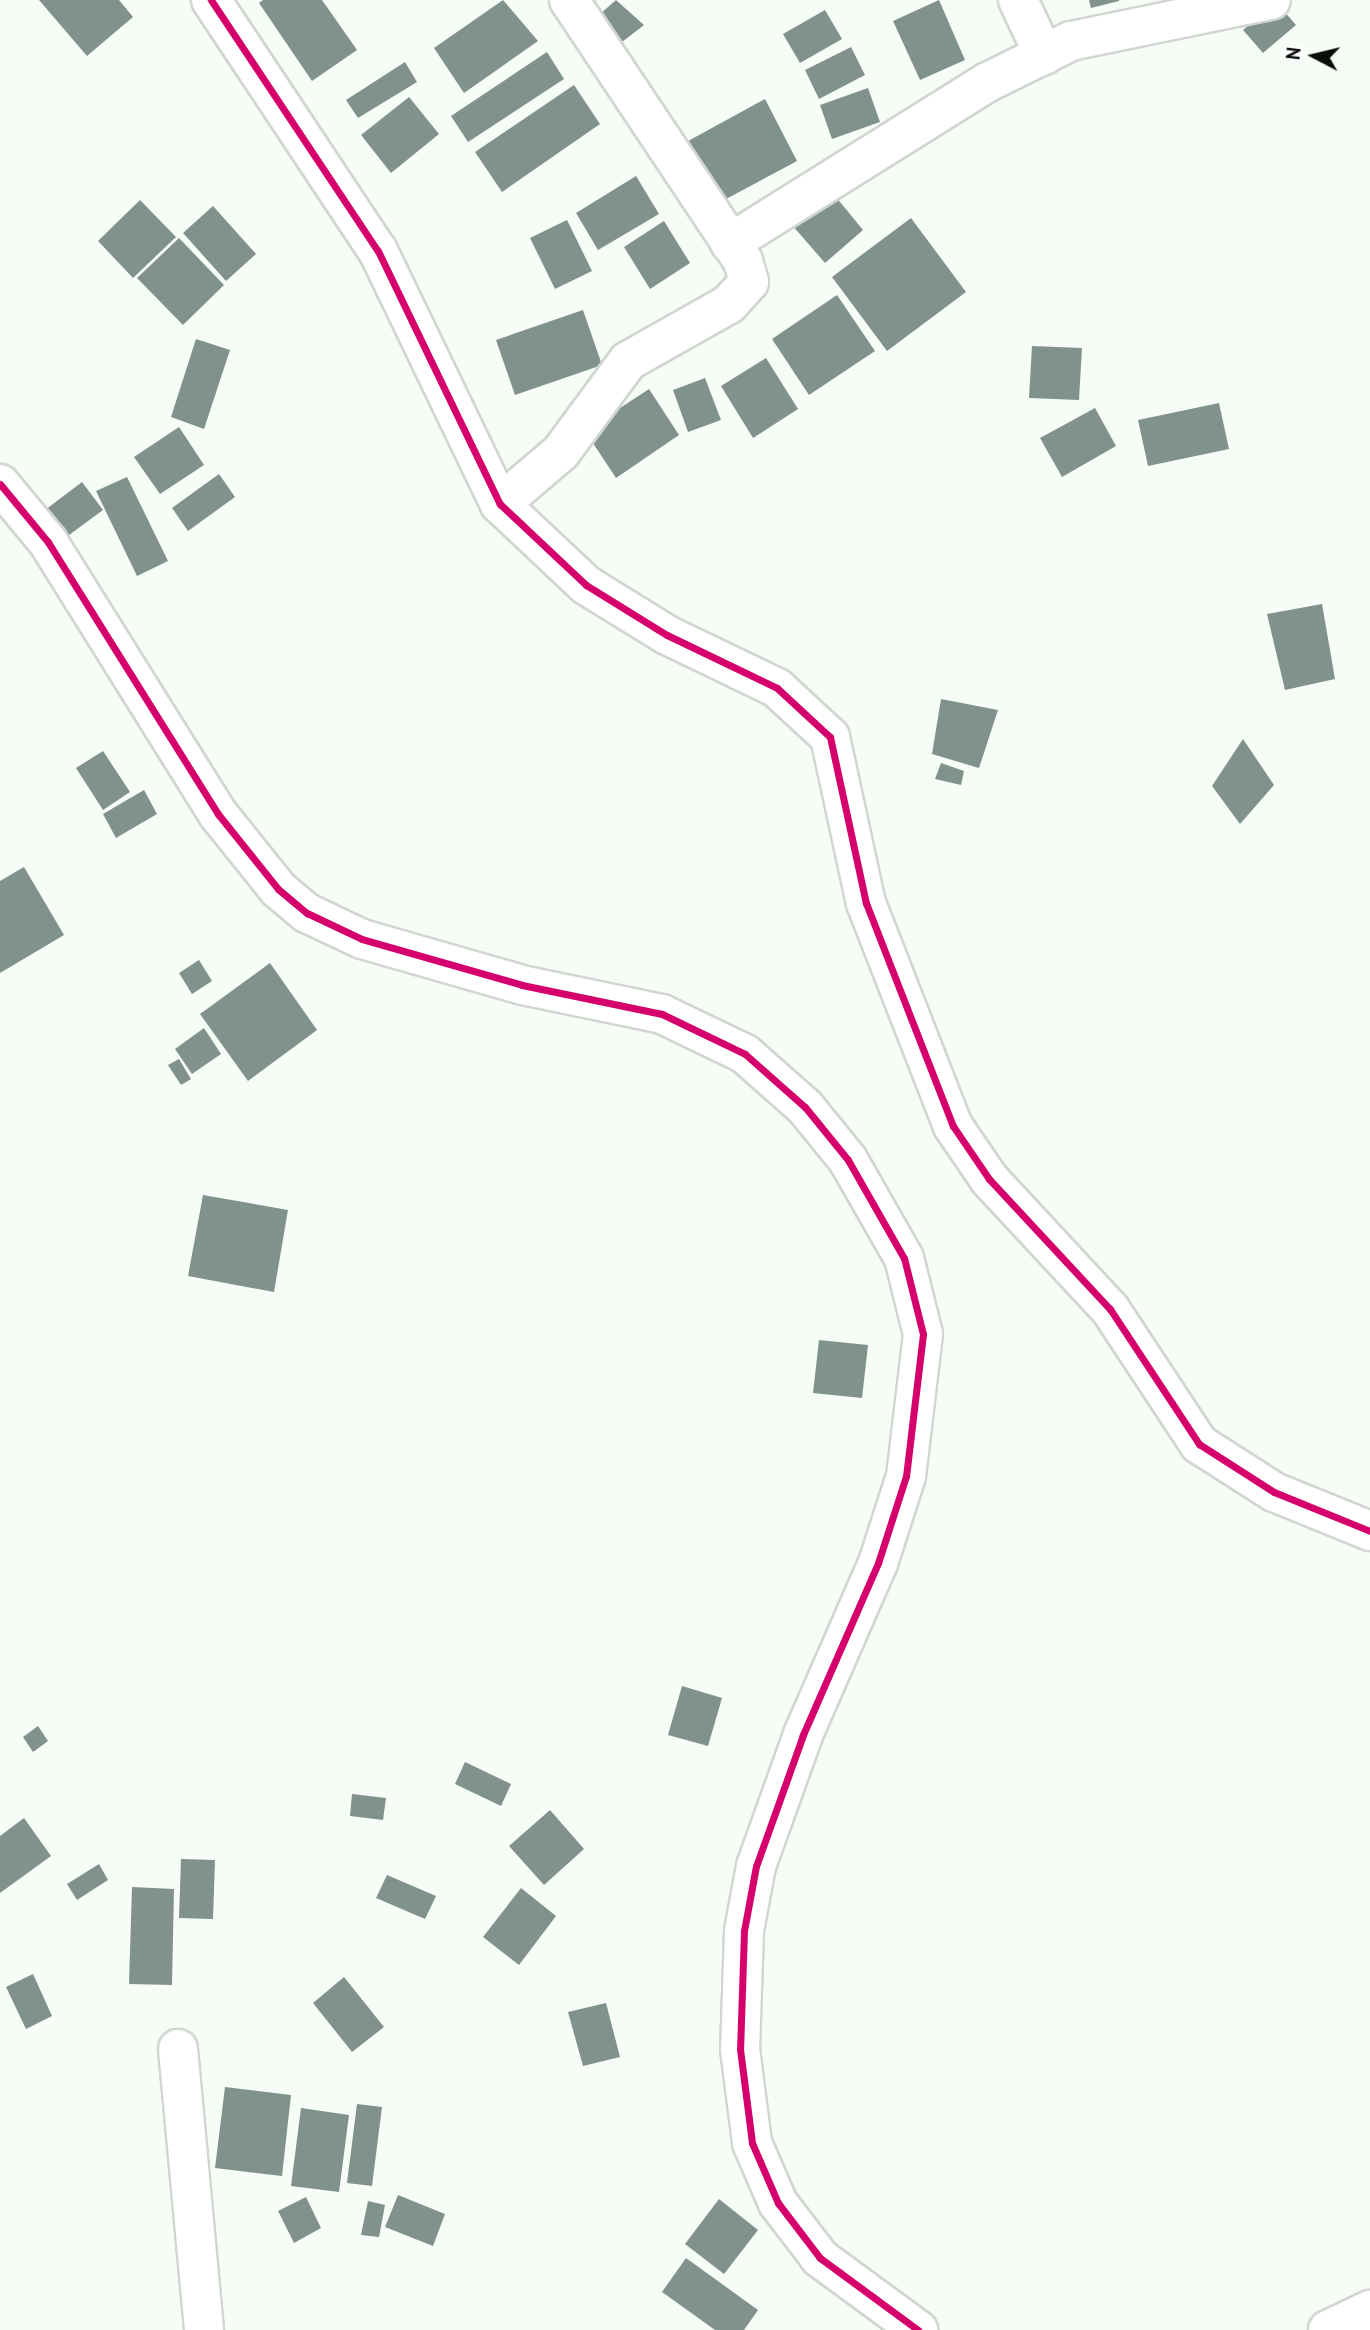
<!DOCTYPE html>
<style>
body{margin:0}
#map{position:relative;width:1370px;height:2330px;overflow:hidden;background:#f6fcf6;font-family:"PT Sans",sans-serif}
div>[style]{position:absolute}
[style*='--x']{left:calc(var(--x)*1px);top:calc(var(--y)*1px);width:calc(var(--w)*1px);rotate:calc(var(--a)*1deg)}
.building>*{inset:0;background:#81918c}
.roads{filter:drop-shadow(2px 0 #d1d6d0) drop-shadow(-2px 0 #d1d6d0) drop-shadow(0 2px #d1d6d0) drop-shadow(0 -2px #d1d6d0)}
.minor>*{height:38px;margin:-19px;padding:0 19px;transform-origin:19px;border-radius:19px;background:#fefffe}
.cycleway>*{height:7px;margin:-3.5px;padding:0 3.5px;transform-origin:3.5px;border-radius:3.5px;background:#d6006c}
span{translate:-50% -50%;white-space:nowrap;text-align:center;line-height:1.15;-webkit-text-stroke:7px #fff;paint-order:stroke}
.north{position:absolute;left:1279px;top:21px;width:70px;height:70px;-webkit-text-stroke:5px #fff;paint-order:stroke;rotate:277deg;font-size:19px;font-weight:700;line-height:28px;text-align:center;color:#0a0e09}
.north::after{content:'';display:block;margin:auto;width:24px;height:32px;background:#0a0e09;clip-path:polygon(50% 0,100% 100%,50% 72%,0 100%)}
</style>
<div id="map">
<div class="building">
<i style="clip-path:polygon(39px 0,119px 0,133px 17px,87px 56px)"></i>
<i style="clip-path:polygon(263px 0,322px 0,357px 50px,312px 81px,259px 3px)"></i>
<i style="clip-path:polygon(503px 0,538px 41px,464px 93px,434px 48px)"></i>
<i style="clip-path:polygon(616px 0,644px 25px,622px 42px,600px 14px)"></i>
<i style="clip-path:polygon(939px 0,965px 60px,920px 80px,893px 21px)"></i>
<i style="clip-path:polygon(1089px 0,1119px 0,1119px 1px,1091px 8px)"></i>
<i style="clip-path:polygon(1276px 2px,1296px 25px,1263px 53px,1243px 30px)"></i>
<i style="clip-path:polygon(825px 10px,842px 39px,800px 63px,783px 34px)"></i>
<i style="clip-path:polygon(851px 47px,865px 75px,819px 99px,805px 70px)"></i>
<i style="clip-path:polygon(547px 52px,564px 79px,468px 142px,451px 116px)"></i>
<i style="clip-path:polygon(405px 62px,417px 82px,358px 118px,346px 100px)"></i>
<i style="clip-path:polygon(574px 85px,600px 124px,502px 192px,475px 152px)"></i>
<i style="clip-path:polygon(868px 88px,880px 122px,832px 139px,820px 105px)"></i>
<i style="clip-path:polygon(409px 97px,439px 134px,391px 173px,361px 135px)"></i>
<i style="clip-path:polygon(765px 99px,797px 161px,711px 207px,679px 146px)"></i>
<i style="clip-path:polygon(636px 176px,659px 214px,598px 250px,576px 213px)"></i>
<i style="clip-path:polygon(831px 191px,863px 230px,825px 263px,792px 225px)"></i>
<i style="clip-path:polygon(140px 200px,176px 237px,133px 278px,98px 241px)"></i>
<i style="clip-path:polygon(213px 206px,256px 254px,226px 281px,183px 233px)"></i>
<i style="clip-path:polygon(911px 218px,966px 292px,887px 351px,832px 277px)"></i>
<i style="clip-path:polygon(567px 220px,592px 271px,555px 289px,530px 238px)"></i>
<i style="clip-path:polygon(664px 221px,690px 263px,650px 289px,624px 247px)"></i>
<i style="clip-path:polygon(179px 238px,224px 285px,183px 325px,137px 278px)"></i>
<i style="clip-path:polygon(837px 295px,875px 351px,809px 395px,772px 339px)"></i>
<i style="clip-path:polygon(583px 310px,602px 365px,515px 395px,496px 340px)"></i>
<i style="clip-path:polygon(196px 339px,230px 350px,204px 429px,171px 417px)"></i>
<i style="clip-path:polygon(1032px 346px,1082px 348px,1079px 400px,1029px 398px)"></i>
<i style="clip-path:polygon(766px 358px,798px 409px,753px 438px,721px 386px)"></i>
<i style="clip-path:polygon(705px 378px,721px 420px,688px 432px,673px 390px)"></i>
<i style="clip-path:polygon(649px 389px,679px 435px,616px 478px,585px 431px)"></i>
<i style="clip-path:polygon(1219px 403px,1229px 449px,1148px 466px,1138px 420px)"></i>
<i style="clip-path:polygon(1095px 408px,1116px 446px,1062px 477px,1040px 438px)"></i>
<i style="clip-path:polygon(179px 427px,204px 465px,160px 494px,134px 457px)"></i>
<i style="clip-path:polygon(219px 474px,235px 497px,188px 531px,172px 508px)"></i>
<i style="clip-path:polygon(127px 477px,168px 561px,137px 576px,96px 491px)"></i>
<i style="clip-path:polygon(82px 482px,103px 510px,65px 538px,45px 510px)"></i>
<i style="clip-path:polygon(1322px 604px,1335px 679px,1285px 690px,1267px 614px)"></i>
<i style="clip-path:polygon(941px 699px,998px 710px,979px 768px,932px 754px)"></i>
<i style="clip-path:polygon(1243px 739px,1274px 785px,1240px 824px,1212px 786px)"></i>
<i style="clip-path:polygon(103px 751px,130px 792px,103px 810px,76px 768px)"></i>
<i style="clip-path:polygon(941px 763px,964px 771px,961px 785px,935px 779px)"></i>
<i style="clip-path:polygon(144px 790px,157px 814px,116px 838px,103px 814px)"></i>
<i style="clip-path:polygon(24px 867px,64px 935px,0 973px,0 881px)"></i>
<i style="clip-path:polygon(199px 960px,212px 981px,192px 994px,179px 973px)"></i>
<i style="clip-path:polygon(270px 963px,317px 1030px,248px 1081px,200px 1014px)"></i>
<i style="clip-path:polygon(204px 1028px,221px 1054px,192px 1074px,175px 1049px)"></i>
<i style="clip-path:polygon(179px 1059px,191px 1079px,181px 1085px,168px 1065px)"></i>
<i style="clip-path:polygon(203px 1195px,288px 1210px,274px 1292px,188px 1276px)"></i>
<i style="clip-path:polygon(819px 1340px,868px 1345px,862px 1398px,813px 1393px)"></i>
<i style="clip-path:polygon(682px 1686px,722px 1698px,708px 1746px,668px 1735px)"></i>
<i style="clip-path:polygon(38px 1726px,48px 1741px,33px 1752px,23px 1737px)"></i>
<i style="clip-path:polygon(465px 1762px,511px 1784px,501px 1806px,455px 1784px)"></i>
<i style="clip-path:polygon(352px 1794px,386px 1798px,383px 1820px,350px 1816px)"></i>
<i style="clip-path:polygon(550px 1810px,584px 1849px,544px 1885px,509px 1846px)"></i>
<i style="clip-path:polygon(24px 1818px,51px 1856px,0 1893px,0 1836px)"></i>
<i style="clip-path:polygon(181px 1859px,215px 1860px,213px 1919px,179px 1918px)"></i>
<i style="clip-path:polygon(99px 1864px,108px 1880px,77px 1900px,67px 1884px)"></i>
<i style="clip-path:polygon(387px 1875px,436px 1896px,425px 1919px,376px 1898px)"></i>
<i style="clip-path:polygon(132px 1887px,174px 1889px,172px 1985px,129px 1984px)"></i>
<i style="clip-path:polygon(521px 1888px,556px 1916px,519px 1965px,483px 1937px)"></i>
<i style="clip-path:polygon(33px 1974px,52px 2016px,26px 2029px,6px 1987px)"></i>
<i style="clip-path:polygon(344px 1977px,384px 2027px,352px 2052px,313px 2003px)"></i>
<i style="clip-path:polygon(606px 2003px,620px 2057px,583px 2066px,568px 2012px)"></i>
<i style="clip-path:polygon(225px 2087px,291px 2095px,282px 2176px,215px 2168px)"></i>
<i style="clip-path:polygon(357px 2104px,382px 2107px,372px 2186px,347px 2183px)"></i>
<i style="clip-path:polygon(301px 2108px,349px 2115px,339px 2192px,291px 2186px)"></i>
<i style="clip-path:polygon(398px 2195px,445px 2214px,433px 2246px,385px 2227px)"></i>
<i style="clip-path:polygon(306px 2197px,321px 2228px,294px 2243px,278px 2211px)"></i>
<i style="clip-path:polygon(719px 2199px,758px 2230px,724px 2274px,685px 2244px)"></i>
<i style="clip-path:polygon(368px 2201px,385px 2205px,379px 2237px,361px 2235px)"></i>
<i style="clip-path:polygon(686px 2258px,758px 2310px,744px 2330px,715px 2330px,662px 2292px)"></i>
</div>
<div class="roads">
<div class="minor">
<i style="--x:211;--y:0;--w:301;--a:56.4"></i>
<i style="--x:378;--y:251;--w:281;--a:64.3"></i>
<i style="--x:500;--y:504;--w:118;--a:43.3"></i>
<i style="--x:586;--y:585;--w:95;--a:31.7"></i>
<i style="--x:667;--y:635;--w:122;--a:25.7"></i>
<i style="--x:777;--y:688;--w:72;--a:42.8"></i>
<i style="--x:830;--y:737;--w:170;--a:77.8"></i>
<i style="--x:866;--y:903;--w:239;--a:68.7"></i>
<i style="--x:953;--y:1126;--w:64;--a:55.8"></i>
<i style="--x:989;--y:1179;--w:178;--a:47.1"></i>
<i style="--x:1110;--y:1309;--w:162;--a:56.6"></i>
<i style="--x:1199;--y:1444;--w:89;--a:32.6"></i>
<i style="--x:1274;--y:1492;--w:104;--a:22.1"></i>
<i style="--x:1018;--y:0;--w:61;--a:64.7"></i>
<i style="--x:730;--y:243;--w:302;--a:-32"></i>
<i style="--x:986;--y:83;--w:95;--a:-26.3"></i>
<i style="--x:1071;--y:41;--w:204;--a:-11.6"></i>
<i style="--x:0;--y:484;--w:75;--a:50.4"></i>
<i style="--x:48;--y:542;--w:321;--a:58"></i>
<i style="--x:218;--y:814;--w:96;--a:51.3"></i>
<i style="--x:278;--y:889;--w:38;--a:40"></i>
<i style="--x:307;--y:913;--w:61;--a:25.3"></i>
<i style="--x:362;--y:939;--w:166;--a:16"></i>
<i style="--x:522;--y:985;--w:143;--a:11.7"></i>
<i style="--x:662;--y:1014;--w:92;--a:25.7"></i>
<i style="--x:745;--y:1054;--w:80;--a:41.5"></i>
<i style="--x:805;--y:1107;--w:68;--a:50.9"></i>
<i style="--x:848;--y:1160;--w:113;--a:60.3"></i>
<i style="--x:904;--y:1258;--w:78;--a:76"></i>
<i style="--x:923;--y:1334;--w:143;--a:96.8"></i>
<i style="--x:906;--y:1476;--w:91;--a:107.8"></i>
<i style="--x:878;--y:1563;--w:188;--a:113.6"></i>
<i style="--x:803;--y:1735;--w:139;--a:109.7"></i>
<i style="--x:756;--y:1866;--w:66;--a:100.5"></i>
<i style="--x:744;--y:1931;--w:118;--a:91.9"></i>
<i style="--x:740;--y:2049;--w:95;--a:82.7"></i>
<i style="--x:752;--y:2143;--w:65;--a:66.6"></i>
<i style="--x:778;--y:2203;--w:69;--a:52.6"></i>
<i style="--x:820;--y:2258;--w:122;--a:36.3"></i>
<i style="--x:500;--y:504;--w:80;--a:-40.4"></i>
<i style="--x:561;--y:452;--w:113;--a:-53.6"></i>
<i style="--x:628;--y:361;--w:116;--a:-29.4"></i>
<i style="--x:729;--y:304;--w:30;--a:-48"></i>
<i style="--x:749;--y:282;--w:22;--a:-106"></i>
<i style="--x:743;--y:261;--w:314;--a:-123.7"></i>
<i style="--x:178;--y:2049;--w:282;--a:84.7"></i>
<i style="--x:1328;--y:2330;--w:47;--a:-25.5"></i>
</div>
</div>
<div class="cycleway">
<i style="--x:211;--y:0;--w:301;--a:56.4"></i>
<i style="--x:378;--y:251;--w:281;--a:64.3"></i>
<i style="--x:500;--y:504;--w:118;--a:43.3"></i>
<i style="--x:586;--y:585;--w:95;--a:31.7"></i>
<i style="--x:667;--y:635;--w:122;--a:25.7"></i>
<i style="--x:777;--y:688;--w:72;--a:42.8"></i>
<i style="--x:830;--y:737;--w:170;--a:77.8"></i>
<i style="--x:866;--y:903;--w:239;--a:68.7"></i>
<i style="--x:953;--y:1126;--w:64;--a:55.8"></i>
<i style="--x:989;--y:1179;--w:178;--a:47.1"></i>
<i style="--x:1110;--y:1309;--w:162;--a:56.6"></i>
<i style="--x:1199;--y:1444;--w:89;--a:32.6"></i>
<i style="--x:1274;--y:1492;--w:104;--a:22.1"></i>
<i style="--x:0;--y:484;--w:75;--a:50.4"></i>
<i style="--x:48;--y:542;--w:321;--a:58"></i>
<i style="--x:218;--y:814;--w:96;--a:51.3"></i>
<i style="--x:278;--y:889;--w:38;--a:40"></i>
<i style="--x:307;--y:913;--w:61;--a:25.3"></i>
<i style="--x:362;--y:939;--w:166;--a:16"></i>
<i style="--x:522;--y:985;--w:143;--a:11.7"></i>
<i style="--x:662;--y:1014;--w:92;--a:25.7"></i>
<i style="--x:745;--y:1054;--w:80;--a:41.5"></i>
<i style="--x:805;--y:1107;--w:68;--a:50.9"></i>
<i style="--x:848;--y:1160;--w:113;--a:60.3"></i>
<i style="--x:904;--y:1258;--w:78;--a:76"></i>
<i style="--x:923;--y:1334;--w:143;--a:96.8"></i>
<i style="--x:906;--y:1476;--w:91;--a:107.8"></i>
<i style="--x:878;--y:1563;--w:188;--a:113.6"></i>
<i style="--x:803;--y:1735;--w:139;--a:109.7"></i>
<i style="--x:756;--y:1866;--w:66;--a:100.5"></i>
<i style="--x:744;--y:1931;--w:118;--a:91.9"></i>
<i style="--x:740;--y:2049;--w:95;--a:82.7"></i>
<i style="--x:752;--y:2143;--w:65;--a:66.6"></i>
<i style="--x:778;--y:2203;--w:69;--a:52.6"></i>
<i style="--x:820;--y:2258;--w:122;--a:36.3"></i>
</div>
<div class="north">N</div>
</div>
